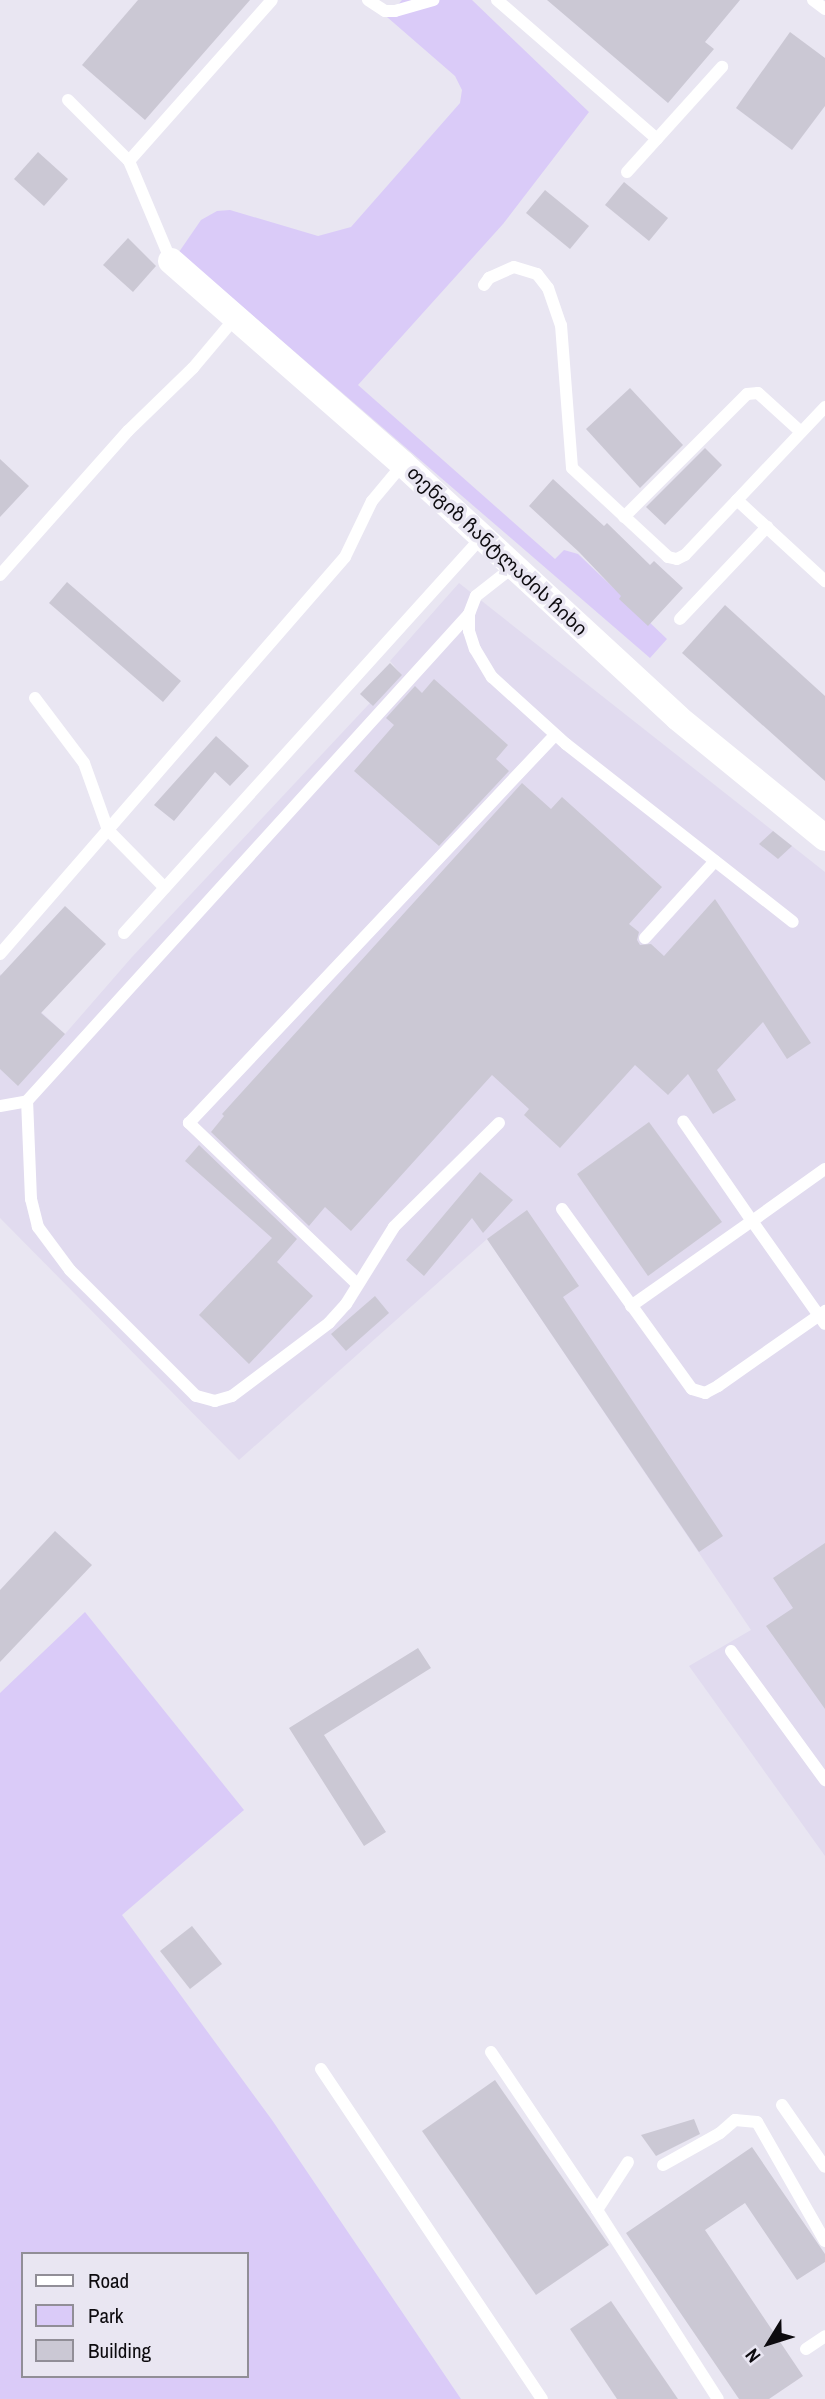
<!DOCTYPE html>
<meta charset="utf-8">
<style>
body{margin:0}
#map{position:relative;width:825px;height:2399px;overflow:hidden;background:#e9e6f2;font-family:"Archivo Narrow","Noto Sans Georgian",sans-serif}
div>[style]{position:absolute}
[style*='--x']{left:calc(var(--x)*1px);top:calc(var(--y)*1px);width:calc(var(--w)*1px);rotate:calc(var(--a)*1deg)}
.built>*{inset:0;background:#e1dbef}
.green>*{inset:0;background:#dacbf8}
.building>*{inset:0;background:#cbc8d4}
.service>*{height:12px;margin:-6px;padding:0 6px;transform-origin:6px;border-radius:6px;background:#fff}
.minor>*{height:26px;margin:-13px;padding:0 13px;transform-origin:13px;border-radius:13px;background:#fff}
span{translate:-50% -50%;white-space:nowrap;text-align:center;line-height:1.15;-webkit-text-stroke:7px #e9e6f2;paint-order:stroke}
.street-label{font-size:19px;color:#0d0b0f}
.legend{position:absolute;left:21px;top:2252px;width:228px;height:126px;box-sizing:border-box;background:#e9e6f2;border:2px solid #918e97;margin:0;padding:9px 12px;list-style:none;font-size:21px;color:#0d0b0f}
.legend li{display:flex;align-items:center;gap:14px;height:35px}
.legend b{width:35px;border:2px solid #918e97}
.north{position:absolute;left:734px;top:2308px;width:70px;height:70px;-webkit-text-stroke:5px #e9e6f2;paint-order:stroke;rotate:232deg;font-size:19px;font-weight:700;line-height:28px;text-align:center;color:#0d0b0f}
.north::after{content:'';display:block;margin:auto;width:24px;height:32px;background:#0d0b0f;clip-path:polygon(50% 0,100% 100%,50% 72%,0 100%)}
</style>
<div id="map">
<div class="built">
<i style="clip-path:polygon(459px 583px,825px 872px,825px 1856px,689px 1666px,751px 1630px,487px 1239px,239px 1460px,0 1218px,0 974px,65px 1034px,132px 957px,399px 672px,390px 661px)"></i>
</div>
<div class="green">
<i style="clip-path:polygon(402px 0,472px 0,589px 112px,503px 224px,358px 385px,555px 559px,564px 550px,578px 554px,667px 639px,650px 658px,179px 252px,201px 220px,217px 211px,230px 210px,318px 236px,351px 227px,460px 103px,462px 90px,455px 76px,387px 17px)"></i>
<i style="clip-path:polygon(evenodd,85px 1612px,244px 1810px,122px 1915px,272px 2120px,461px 2399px,0 2399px,0 1693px,85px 1612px,23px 2254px,247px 2254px,247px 2376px,23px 2376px,23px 2254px)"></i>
</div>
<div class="building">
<i style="clip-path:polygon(138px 0,250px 0,145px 120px,82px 65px)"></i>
<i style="clip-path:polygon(547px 0,740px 0,705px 42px,714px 49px,668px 103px)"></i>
<i style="clip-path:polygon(790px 32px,825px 58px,825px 106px,792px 150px,736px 108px)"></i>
<i style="clip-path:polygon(38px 152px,68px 179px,44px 206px,14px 179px)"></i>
<i style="clip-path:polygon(624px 182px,668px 218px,649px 241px,605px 205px)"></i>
<i style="clip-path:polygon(545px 190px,589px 226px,570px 249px,526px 213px)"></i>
<i style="clip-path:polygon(128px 238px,156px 266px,133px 292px,103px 265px)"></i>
<i style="clip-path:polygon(630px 388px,683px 445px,640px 488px,586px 429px)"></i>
<i style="clip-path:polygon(705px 448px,722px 465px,665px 525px,646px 507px)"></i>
<i style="clip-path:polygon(0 459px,29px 486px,0 517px)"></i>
<i style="clip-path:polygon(553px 479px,604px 526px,607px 523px,650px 565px,654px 561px,683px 588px,648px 626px,619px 599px,621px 596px,579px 552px,529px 506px)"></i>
<i style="clip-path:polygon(67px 582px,181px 681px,163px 702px,49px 603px)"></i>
<i style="clip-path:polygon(725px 605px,825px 696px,825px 781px,682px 653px)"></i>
<i style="clip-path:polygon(390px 663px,402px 675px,373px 706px,360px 694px)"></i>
<i style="clip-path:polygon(434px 679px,508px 745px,496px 759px,509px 771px,439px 846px,354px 771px,394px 725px,386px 718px,415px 686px,422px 693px)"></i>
<i style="clip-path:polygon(216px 736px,249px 766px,230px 786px,215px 772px,174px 821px,154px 805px)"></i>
<i style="clip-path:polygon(522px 783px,551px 809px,562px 797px,662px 887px,629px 924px,639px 932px,637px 940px,640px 945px,651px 944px,664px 956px,715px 899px,811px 1043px,787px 1059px,763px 1022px,717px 1070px,736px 1100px,713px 1114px,688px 1074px,668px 1095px,635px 1065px,560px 1148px,524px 1115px,529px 1109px,492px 1075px,351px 1231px,325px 1207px,309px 1226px,211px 1132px,224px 1116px,222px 1114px)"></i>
<i style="clip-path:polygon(773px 831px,792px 846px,778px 859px,759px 844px)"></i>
<i style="clip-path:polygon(65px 906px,106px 944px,41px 1013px,65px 1034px,18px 1086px,0 1069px,0 976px)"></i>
<i style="clip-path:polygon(649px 1122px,722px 1222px,648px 1276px,577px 1174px)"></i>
<i style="clip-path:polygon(199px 1145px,297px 1239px,277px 1262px,313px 1296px,249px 1364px,199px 1315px,272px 1238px,185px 1161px)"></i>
<i style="clip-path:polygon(480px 1172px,513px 1200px,483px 1233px,472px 1218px,424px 1276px,406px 1260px)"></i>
<i style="clip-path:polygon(527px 1210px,579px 1286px,563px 1297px,723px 1536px,699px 1552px,487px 1239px)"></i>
<i style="clip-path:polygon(375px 1296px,389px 1313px,346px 1351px,331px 1334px)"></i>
<i style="clip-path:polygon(55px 1531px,92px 1565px,0 1662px,0 1590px)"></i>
<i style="clip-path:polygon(825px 1543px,825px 1709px,766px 1626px,793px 1608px,773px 1578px)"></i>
<i style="clip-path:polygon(418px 1648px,431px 1668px,324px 1735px,386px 1832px,364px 1846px,289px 1728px)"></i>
<i style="clip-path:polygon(192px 1926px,222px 1964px,190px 1989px,160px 1951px)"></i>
<i style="clip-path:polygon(495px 2080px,609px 2245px,536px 2295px,422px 2131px)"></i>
<i style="clip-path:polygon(694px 2119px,700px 2134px,656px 2156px,641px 2135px)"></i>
<i style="clip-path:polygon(752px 2147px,825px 2254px,825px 2262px,797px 2280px,745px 2203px,705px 2230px,803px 2376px,769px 2399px,739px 2399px,626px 2233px)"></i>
<i style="clip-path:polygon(611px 2301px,678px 2399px,617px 2399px,570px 2329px)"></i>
</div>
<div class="service">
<i style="--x:368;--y:0;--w:20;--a:33"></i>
<i style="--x:385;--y:11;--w:10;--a:0"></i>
<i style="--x:395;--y:11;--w:40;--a:-16"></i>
<i style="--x:497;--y:0;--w:212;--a:41"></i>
<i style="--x:813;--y:0;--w:15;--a:37"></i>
<i style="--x:68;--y:100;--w:86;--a:45"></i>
<i style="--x:129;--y:161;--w:108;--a:67.2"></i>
<i style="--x:129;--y:161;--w:215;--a:-48.4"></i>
<i style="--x:627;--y:172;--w:142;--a:-47.9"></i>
<i style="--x:484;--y:285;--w:9;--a:-54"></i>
<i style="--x:489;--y:278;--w:27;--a:-24"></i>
<i style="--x:514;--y:267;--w:24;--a:17"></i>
<i style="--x:537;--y:274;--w:18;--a:52"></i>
<i style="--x:548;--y:288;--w:39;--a:71"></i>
<i style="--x:561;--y:325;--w:143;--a:85.6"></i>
<i style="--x:572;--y:468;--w:131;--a:42.8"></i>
<i style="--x:668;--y:557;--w:9;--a:13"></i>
<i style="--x:677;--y:559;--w:9;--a:-27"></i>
<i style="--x:685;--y:555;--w:76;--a:-46.6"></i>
<i style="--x:825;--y:407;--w:128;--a:133.4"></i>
<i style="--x:737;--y:500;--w:120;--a:42.6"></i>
<i style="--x:624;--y:517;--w:174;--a:-45"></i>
<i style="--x:747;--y:394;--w:11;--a:-5"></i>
<i style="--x:758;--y:393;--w:58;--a:42.2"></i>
<i style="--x:0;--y:575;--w:193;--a:-48.4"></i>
<i style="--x:128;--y:431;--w:91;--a:-44.1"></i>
<i style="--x:193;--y:368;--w:67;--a:-49.9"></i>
<i style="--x:469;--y:614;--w:17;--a:90"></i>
<i style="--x:469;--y:631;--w:19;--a:72"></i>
<i style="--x:475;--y:649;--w:33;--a:59"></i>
<i style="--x:492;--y:677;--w:100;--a:42.2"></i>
<i style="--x:566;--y:744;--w:288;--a:38.1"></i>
<i style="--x:680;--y:619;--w:127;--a:-46.6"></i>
<i style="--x:35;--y:698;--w:81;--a:53"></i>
<i style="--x:84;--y:763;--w:71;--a:70.3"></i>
<i style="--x:108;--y:830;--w:81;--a:45.5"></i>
<i style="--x:124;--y:933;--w:532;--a:-47.89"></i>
<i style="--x:645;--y:938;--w:104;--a:-47.7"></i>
<i style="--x:0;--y:954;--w:526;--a:-49.01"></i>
<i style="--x:345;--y:557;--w:62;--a:-64.3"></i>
<i style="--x:372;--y:501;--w:48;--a:-50"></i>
<i style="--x:0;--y:1106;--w:27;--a:-10"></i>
<i style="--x:499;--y:1123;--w:148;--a:135.3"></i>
<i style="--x:394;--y:1227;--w:91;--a:121.9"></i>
<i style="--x:346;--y:1304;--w:25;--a:132"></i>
<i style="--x:329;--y:1323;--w:121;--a:143"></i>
<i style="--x:232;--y:1396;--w:18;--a:164"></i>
<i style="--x:215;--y:1401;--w:20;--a:-165"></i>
<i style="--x:196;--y:1396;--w:178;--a:-135"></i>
<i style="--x:70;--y:1270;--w:54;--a:-126.7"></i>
<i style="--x:38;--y:1227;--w:29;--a:-104"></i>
<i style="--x:31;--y:1199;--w:98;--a:-92.3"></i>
<i style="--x:27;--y:1101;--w:658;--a:-47.77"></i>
<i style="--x:469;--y:614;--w:19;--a:-69"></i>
<i style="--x:476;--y:596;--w:47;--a:-38.1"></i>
<i style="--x:825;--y:1169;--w:90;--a:144.5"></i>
<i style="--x:752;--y:1221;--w:126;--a:54.7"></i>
<i style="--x:562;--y:1209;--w:222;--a:54.2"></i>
<i style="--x:692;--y:1389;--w:14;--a:17"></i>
<i style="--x:705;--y:1393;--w:15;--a:-28"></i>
<i style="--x:718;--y:1386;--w:131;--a:-35"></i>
<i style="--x:357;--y:1284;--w:233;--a:-136.2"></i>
<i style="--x:189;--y:1123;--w:533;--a:-46.67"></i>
<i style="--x:631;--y:1306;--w:148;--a:-35.1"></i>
<i style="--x:752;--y:1221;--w:121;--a:-124.6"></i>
<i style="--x:731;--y:1651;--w:160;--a:53.9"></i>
<i style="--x:491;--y:2052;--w:190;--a:56.1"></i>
<i style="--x:597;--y:2210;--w:224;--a:57.4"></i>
<i style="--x:321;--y:2069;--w:397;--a:56.2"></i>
<i style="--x:782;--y:2105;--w:75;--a:55.3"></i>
<i style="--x:663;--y:2165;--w:65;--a:-29.3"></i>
<i style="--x:720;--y:2133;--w:20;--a:-41"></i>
<i style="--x:735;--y:2120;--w:22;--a:5"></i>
<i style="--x:757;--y:2122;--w:137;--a:60.3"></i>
<i style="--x:597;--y:2210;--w:57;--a:-57.1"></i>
<i style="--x:806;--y:2349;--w:23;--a:-34"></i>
</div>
<div class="minor">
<i style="--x:171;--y:261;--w:308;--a:41.2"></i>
<i style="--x:403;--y:464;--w:374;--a:42.7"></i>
<i style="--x:678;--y:718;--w:190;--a:39.2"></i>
</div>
<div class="street-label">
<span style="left:497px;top:551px;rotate:43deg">თენგიზ ჩანტლაძის ჩიხი</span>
</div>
<ul class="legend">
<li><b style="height:9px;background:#fff"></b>Road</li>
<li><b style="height:19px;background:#dacbf8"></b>Park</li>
<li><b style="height:19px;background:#cbc8d4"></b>Building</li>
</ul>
<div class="north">N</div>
</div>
